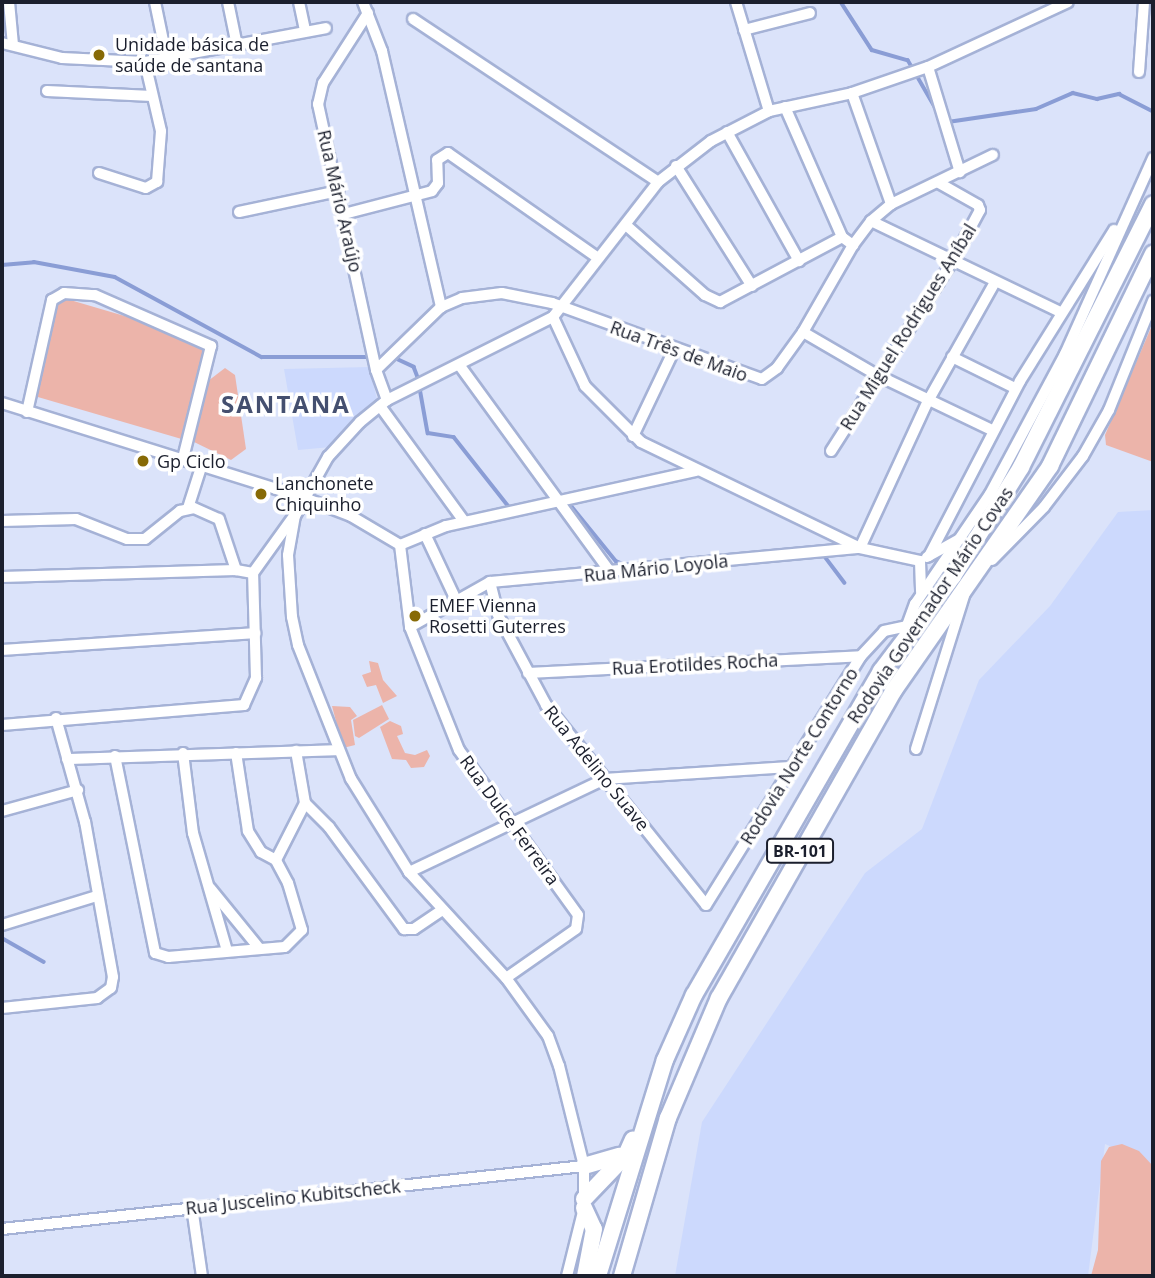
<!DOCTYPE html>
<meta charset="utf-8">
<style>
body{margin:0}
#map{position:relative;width:1155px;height:1278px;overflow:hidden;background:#dbe3fa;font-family:"Open Sans",sans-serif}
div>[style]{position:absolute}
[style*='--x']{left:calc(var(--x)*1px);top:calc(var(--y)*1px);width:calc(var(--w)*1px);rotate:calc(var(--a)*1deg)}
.built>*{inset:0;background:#ccd9fd}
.green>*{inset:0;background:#ecb4aa}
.stream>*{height:3.5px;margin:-1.75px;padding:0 1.75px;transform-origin:1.75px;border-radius:1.75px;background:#8a9dd5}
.roads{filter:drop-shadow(2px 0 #a5b2d6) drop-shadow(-2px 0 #a5b2d6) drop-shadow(0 2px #a5b2d6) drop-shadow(0 -2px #a5b2d6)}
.minor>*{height:10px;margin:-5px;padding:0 5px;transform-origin:5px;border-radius:5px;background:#fff}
.highway>*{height:16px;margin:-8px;padding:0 8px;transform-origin:8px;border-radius:8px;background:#fff}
.dots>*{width:19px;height:19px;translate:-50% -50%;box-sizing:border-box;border:4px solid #fff;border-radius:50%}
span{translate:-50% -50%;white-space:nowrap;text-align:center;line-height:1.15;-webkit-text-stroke:7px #fff;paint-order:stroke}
.shield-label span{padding:2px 5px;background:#fff;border:2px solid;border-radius:5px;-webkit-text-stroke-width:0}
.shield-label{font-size:16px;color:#1b1f2d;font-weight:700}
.poi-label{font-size:18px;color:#1b1f2d}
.left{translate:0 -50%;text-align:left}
.street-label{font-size:18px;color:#1b1f2d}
.district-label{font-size:24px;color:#444f6f;font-weight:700;letter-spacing:2px}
.frame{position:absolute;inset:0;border:4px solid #1b1f2d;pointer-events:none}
</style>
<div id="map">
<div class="built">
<i style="clip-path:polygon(369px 367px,377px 399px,353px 419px,331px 447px,298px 450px,284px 369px)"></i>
<i style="clip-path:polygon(1153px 510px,1153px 1165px,1105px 1144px,1088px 1276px,675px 1276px,702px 1122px,865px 873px,922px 829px,979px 680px,1050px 606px,1118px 512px)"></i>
</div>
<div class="green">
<i style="clip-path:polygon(60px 297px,213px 342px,185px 440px,31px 395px)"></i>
<i style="clip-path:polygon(1153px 323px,1153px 462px,1106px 445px,1105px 435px)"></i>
<i style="clip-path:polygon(225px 368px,235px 375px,246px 449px,231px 460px,192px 441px,208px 381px)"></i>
<i style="clip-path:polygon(369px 661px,378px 663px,383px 680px,397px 696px,383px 703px,376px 685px,367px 687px,362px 675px,371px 672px)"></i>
<i style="clip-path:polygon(382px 705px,389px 719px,359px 738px,355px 736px,353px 720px)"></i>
<i style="clip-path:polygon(332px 706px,350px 707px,357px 716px,351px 720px,355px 745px,343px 748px)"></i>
<i style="clip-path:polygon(390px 721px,401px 726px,403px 734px,397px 736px,405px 753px,415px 755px,427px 750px,430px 756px,424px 767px,411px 768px,406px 760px,392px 759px,380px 727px)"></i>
<i style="clip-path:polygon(1122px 1144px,1139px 1151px,1153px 1166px,1153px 1276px,1091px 1276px,1098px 1250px,1101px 1161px,1109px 1147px)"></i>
</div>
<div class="stream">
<i style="--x:841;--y:2;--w:57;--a:57.1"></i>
<i style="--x:872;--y:50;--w:37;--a:16"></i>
<i style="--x:908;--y:60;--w:54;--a:60.1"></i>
<i style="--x:948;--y:122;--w:89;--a:-8.4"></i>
<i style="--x:1036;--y:109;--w:40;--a:-23.4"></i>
<i style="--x:1073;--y:93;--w:25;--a:14"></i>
<i style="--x:1097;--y:99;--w:23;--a:-13"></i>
<i style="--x:1119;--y:94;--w:38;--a:27"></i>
<i style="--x:2;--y:265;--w:32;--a:-5"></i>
<i style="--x:34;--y:262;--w:82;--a:10.5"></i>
<i style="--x:115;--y:277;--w:167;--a:28.6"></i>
<i style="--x:262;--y:357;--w:123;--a:0"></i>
<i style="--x:393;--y:357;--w:23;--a:25"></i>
<i style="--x:414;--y:367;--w:14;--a:69"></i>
<i style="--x:420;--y:388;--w:46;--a:79.9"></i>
<i style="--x:428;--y:433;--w:26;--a:9"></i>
<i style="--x:454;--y:437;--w:90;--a:51.7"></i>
<i style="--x:569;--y:503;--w:75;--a:51"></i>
<i style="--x:616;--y:561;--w:11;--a:22"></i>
<i style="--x:823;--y:554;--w:36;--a:53"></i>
<i style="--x:2;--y:938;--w:48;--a:29.7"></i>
</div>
<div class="roads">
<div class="minor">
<i style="--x:9;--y:2;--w:43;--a:84.7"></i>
<i style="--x:155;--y:2;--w:59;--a:78.3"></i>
<i style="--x:228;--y:2;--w:45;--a:78.4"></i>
<i style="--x:299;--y:2;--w:30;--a:78"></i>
<i style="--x:363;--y:2;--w:53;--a:68.8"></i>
<i style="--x:382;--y:51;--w:263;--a:77"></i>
<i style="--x:736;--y:2;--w:114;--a:73.2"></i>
<i style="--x:368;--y:13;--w:83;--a:122.7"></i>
<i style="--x:323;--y:83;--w:22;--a:103"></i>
<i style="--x:318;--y:104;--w:272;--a:77.7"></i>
<i style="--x:376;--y:370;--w:32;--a:70"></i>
<i style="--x:413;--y:19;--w:294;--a:33.6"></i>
<i style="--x:744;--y:30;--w:68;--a:-14.4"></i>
<i style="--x:2;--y:43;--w:62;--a:14"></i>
<i style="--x:62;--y:58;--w:83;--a:2.8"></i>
<i style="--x:145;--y:62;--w:184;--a:-10.6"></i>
<i style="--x:928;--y:67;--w:110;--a:73.1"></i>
<i style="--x:1139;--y:72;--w:70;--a:-85.9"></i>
<i style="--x:47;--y:91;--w:105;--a:2.7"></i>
<i style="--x:852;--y:93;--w:118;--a:70.6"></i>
<i style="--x:785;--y:107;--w:142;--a:66.3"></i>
<i style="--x:727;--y:132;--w:148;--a:60.8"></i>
<i style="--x:676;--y:166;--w:142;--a:57.7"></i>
<i style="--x:99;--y:173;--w:49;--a:17.7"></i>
<i style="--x:146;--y:188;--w:13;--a:-29"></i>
<i style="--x:157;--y:182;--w:51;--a:-85.5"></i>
<i style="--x:161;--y:131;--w:71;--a:-103.1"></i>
<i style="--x:239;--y:212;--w:102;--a:-11.9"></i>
<i style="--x:344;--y:214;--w:91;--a:-14.6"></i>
<i style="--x:432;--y:191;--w:10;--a:-53"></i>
<i style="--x:438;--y:183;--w:23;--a:-92"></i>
<i style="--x:437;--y:160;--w:13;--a:-32"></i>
<i style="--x:448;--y:153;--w:183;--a:35"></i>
<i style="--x:871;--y:221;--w:210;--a:25.7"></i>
<i style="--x:627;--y:226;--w:104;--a:41.5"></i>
<i style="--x:705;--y:295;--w:17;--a:25"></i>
<i style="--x:720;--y:302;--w:138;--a:-28"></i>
<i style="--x:842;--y:237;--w:14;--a:36"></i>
<i style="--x:853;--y:245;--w:30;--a:-53"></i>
<i style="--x:871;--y:221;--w:26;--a:-40"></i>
<i style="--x:891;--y:204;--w:113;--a:-25.7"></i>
<i style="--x:553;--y:317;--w:76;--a:65.1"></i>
<i style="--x:585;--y:386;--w:79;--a:45"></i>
<i style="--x:641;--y:442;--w:243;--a:25.8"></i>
<i style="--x:860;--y:548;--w:61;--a:12.2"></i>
<i style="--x:803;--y:332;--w:86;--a:30.2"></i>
<i style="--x:877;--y:375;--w:127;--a:25.6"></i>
<i style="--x:952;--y:357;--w:70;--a:26.2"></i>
<i style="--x:460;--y:366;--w:256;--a:53.9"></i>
<i style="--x:376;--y:370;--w:91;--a:-44.1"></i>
<i style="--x:441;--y:307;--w:23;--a:-23"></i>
<i style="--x:462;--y:298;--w:40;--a:-7.1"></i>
<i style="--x:502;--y:293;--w:51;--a:11.3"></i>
<i style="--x:552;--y:303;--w:223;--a:19.9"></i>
<i style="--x:762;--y:379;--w:19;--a:-36"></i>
<i style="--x:777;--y:368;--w:44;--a:-54.2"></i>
<i style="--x:803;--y:332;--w:100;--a:-60.1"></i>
<i style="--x:2;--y:403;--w:314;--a:17.4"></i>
<i style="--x:302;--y:497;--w:53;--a:21.2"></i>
<i style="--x:351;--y:516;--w:57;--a:30.6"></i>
<i style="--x:380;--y:406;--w:142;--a:53.9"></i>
<i style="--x:27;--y:412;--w:115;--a:-77.4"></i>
<i style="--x:52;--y:300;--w:14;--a:-30"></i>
<i style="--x:64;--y:293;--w:31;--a:4"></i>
<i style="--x:95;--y:295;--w:127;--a:23.7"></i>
<i style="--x:211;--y:346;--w:115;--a:104"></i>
<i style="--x:633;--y:436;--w:95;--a:-64.5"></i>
<i style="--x:831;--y:451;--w:224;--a:-57.4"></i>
<i style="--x:952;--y:262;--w:59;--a:-61.7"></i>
<i style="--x:980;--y:210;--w:5;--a:-112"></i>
<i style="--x:978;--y:205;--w:45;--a:-150.6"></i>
<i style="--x:188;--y:508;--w:46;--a:-72.3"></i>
<i style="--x:2;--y:521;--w:74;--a:-1.5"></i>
<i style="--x:76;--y:519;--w:55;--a:21.4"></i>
<i style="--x:127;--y:539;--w:18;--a:0"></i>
<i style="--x:145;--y:539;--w:45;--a:-38.7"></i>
<i style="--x:180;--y:511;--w:14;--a:-12"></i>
<i style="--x:194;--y:508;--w:27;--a:24"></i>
<i style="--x:219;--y:519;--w:54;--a:71.6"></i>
<i style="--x:425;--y:534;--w:75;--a:64.8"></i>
<i style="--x:400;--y:545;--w:83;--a:83"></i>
<i style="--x:410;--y:627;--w:132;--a:68.3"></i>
<i style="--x:459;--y:750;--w:203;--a:54.2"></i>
<i style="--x:578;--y:915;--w:14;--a:98"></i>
<i style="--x:576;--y:929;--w:85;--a:145"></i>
<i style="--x:400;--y:545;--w:50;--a:-22.4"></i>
<i style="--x:446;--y:526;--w:256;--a:-12.4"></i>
<i style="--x:860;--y:548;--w:162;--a:-65.2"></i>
<i style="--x:928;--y:401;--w:137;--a:-60.6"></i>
<i style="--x:929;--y:556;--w:197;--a:-62.5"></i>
<i style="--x:1020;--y:381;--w:178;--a:-58.1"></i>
<i style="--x:927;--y:557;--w:37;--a:-29"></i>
<i style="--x:992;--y:560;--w:74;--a:-45.5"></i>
<i style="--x:1044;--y:507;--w:64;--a:-52.6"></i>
<i style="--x:1083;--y:456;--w:53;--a:-60.5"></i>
<i style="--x:1109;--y:410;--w:118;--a:-68"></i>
<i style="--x:920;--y:561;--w:31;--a:88"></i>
<i style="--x:2;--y:577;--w:234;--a:-1.7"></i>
<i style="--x:236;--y:570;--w:17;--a:10"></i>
<i style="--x:490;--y:582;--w:34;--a:76"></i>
<i style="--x:498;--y:615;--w:102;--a:61.9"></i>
<i style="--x:546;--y:705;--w:256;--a:51.3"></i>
<i style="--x:706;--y:905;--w:293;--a:-58.1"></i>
<i style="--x:861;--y:656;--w:34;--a:-47"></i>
<i style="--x:884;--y:631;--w:24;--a:-12"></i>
<i style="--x:410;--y:627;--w:92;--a:-29.4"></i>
<i style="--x:490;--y:582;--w:372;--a:-5.3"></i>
<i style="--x:905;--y:631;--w:29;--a:-70"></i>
<i style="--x:915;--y:604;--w:133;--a:-55.7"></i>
<i style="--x:990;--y:494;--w:159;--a:-61.8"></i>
<i style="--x:1065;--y:354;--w:215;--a:-65.8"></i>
<i style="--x:2;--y:650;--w:254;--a:-3.8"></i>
<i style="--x:528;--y:673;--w:333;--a:-2.9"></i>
<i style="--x:2;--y:725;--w:243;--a:-4.7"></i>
<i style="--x:244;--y:705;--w:30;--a:-66"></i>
<i style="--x:256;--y:678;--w:105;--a:-91.6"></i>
<i style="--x:253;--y:573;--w:70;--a:-54.3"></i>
<i style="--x:916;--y:749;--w:164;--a:-72.6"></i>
<i style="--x:183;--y:753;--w:81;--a:82.9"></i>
<i style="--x:193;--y:833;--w:123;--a:73.9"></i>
<i style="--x:115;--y:756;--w:201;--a:78.5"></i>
<i style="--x:155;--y:953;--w:14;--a:17"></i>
<i style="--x:168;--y:957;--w:117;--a:-4.9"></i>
<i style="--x:285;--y:947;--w:24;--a:-45"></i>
<i style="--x:302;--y:930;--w:49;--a:-106.6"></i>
<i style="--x:288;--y:883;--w:26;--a:-118"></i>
<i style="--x:276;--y:860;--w:17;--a:-152"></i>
<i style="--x:261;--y:852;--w:25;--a:-122"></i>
<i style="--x:248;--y:831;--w:79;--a:-98.7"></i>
<i style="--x:67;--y:759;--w:270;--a:-1.9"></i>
<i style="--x:305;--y:803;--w:34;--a:45"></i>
<i style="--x:329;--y:827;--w:127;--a:53.7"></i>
<i style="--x:404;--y:929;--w:10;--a:0"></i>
<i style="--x:414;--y:929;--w:34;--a:-34"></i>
<i style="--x:2;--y:811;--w:79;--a:-15.4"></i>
<i style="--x:276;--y:860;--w:64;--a:-63"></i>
<i style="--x:305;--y:803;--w:53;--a:-99.8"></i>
<i style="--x:409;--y:872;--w:217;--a:-25.4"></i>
<i style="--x:605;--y:779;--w:184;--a:-3.7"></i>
<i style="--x:210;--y:888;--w:77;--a:50.8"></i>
<i style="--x:2;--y:925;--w:99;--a:-17"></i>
<i style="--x:2;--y:1008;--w:96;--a:-6"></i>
<i style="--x:97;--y:998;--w:17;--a:-36"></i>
<i style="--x:111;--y:988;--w:11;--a:-80"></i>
<i style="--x:113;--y:977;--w:158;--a:-100.2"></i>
<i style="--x:85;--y:822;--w:108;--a:-105.6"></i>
<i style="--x:192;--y:1207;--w:70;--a:81.8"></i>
<i style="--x:2;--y:1229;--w:585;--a:-6.18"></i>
<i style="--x:567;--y:1276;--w:70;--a:-76"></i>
<i style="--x:584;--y:1208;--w:42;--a:-90"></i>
<i style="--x:584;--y:1166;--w:103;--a:-104"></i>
<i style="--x:559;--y:1066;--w:32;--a:-110"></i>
<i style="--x:548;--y:1036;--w:72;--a:-125.9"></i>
<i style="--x:506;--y:978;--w:144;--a:-132.5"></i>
<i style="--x:409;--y:872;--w:110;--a:-121.9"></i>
<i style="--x:351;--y:779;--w:144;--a:-111.6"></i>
<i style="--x:298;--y:645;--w:29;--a:-102"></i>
<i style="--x:292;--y:617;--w:62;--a:-93.7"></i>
<i style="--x:288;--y:555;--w:40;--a:-80"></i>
<i style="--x:295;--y:516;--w:68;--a:-60.8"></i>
<i style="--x:328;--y:457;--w:47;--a:-47.6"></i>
<i style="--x:360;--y:422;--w:35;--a:-39"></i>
<i style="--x:387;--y:400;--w:186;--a:-26.6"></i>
<i style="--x:553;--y:317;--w:171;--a:-52.1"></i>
<i style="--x:658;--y:182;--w:67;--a:-37.7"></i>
<i style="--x:711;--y:141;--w:65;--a:-27.3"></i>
<i style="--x:769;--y:111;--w:85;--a:-12.2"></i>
<i style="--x:852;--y:93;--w:80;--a:-18.9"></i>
<i style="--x:928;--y:67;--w:154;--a:-24.9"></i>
</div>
<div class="highway">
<i style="--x:584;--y:1166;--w:37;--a:-16"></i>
<i style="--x:584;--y:1199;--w:61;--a:-46.3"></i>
<i style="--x:626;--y:1155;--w:17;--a:-66"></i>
<i style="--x:584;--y:1208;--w:23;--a:65"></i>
<i style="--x:594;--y:1229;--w:48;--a:100.8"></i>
<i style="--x:598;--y:1276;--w:226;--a:-72.8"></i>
<i style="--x:665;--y:1060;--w:71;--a:-66"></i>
<i style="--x:694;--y:995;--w:374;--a:-60"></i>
<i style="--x:881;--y:671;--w:119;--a:-52.8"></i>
<i style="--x:953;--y:576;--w:128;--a:-58"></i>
<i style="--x:1021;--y:467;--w:294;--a:-63.3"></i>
<i style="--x:622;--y:1276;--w:165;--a:-73.8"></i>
<i style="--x:668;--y:1118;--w:130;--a:-67"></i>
<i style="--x:719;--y:998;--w:354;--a:-60.4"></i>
<i style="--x:894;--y:690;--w:273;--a:-55.1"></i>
<i style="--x:1050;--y:466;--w:236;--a:-64.1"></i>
</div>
</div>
<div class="dots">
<i style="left:99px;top:55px;background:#876a06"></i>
<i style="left:143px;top:461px;background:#876a06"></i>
<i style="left:261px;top:494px;background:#876a06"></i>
<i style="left:415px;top:616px;background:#876a06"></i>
</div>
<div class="shield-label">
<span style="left:800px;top:851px">BR-101</span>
</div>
<div class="poi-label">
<span class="left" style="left:115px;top:55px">Unidade básica de<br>saúde de santana</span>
<span class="left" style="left:157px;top:461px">Gp Ciclo</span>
<span class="left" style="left:275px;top:494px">Lanchonete<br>Chiquinho</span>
<span class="left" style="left:429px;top:616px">EMEF Vienna<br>Rosetti Guterres</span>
</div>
<div class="street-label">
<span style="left:340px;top:201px;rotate:77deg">Rua Mário Araújo</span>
<span style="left:908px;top:327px;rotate:-58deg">Rua Miguel Rodrigues Aníbal</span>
<span style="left:679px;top:351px;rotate:20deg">Rua Três de Maio</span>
<span style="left:656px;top:568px;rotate:-6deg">Rua Mário Loyola</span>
<span style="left:930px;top:605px;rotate:-56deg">Rodovia Governador Mário Covas</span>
<span style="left:695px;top:664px;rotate:-3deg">Rua Erotildes Rocha</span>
<span style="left:799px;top:756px;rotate:-58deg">Rodovia Norte Contorno</span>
<span style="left:597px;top:768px;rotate:51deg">Rua Adelino Suave</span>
<span style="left:510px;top:820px;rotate:54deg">Rua Dulce Ferreira</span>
<span style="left:293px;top:1197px;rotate:-6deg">Rua Juscelino Kubitscheck</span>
</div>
<div class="district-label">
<span style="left:286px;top:404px">SANTANA</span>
</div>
<div class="frame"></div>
</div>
